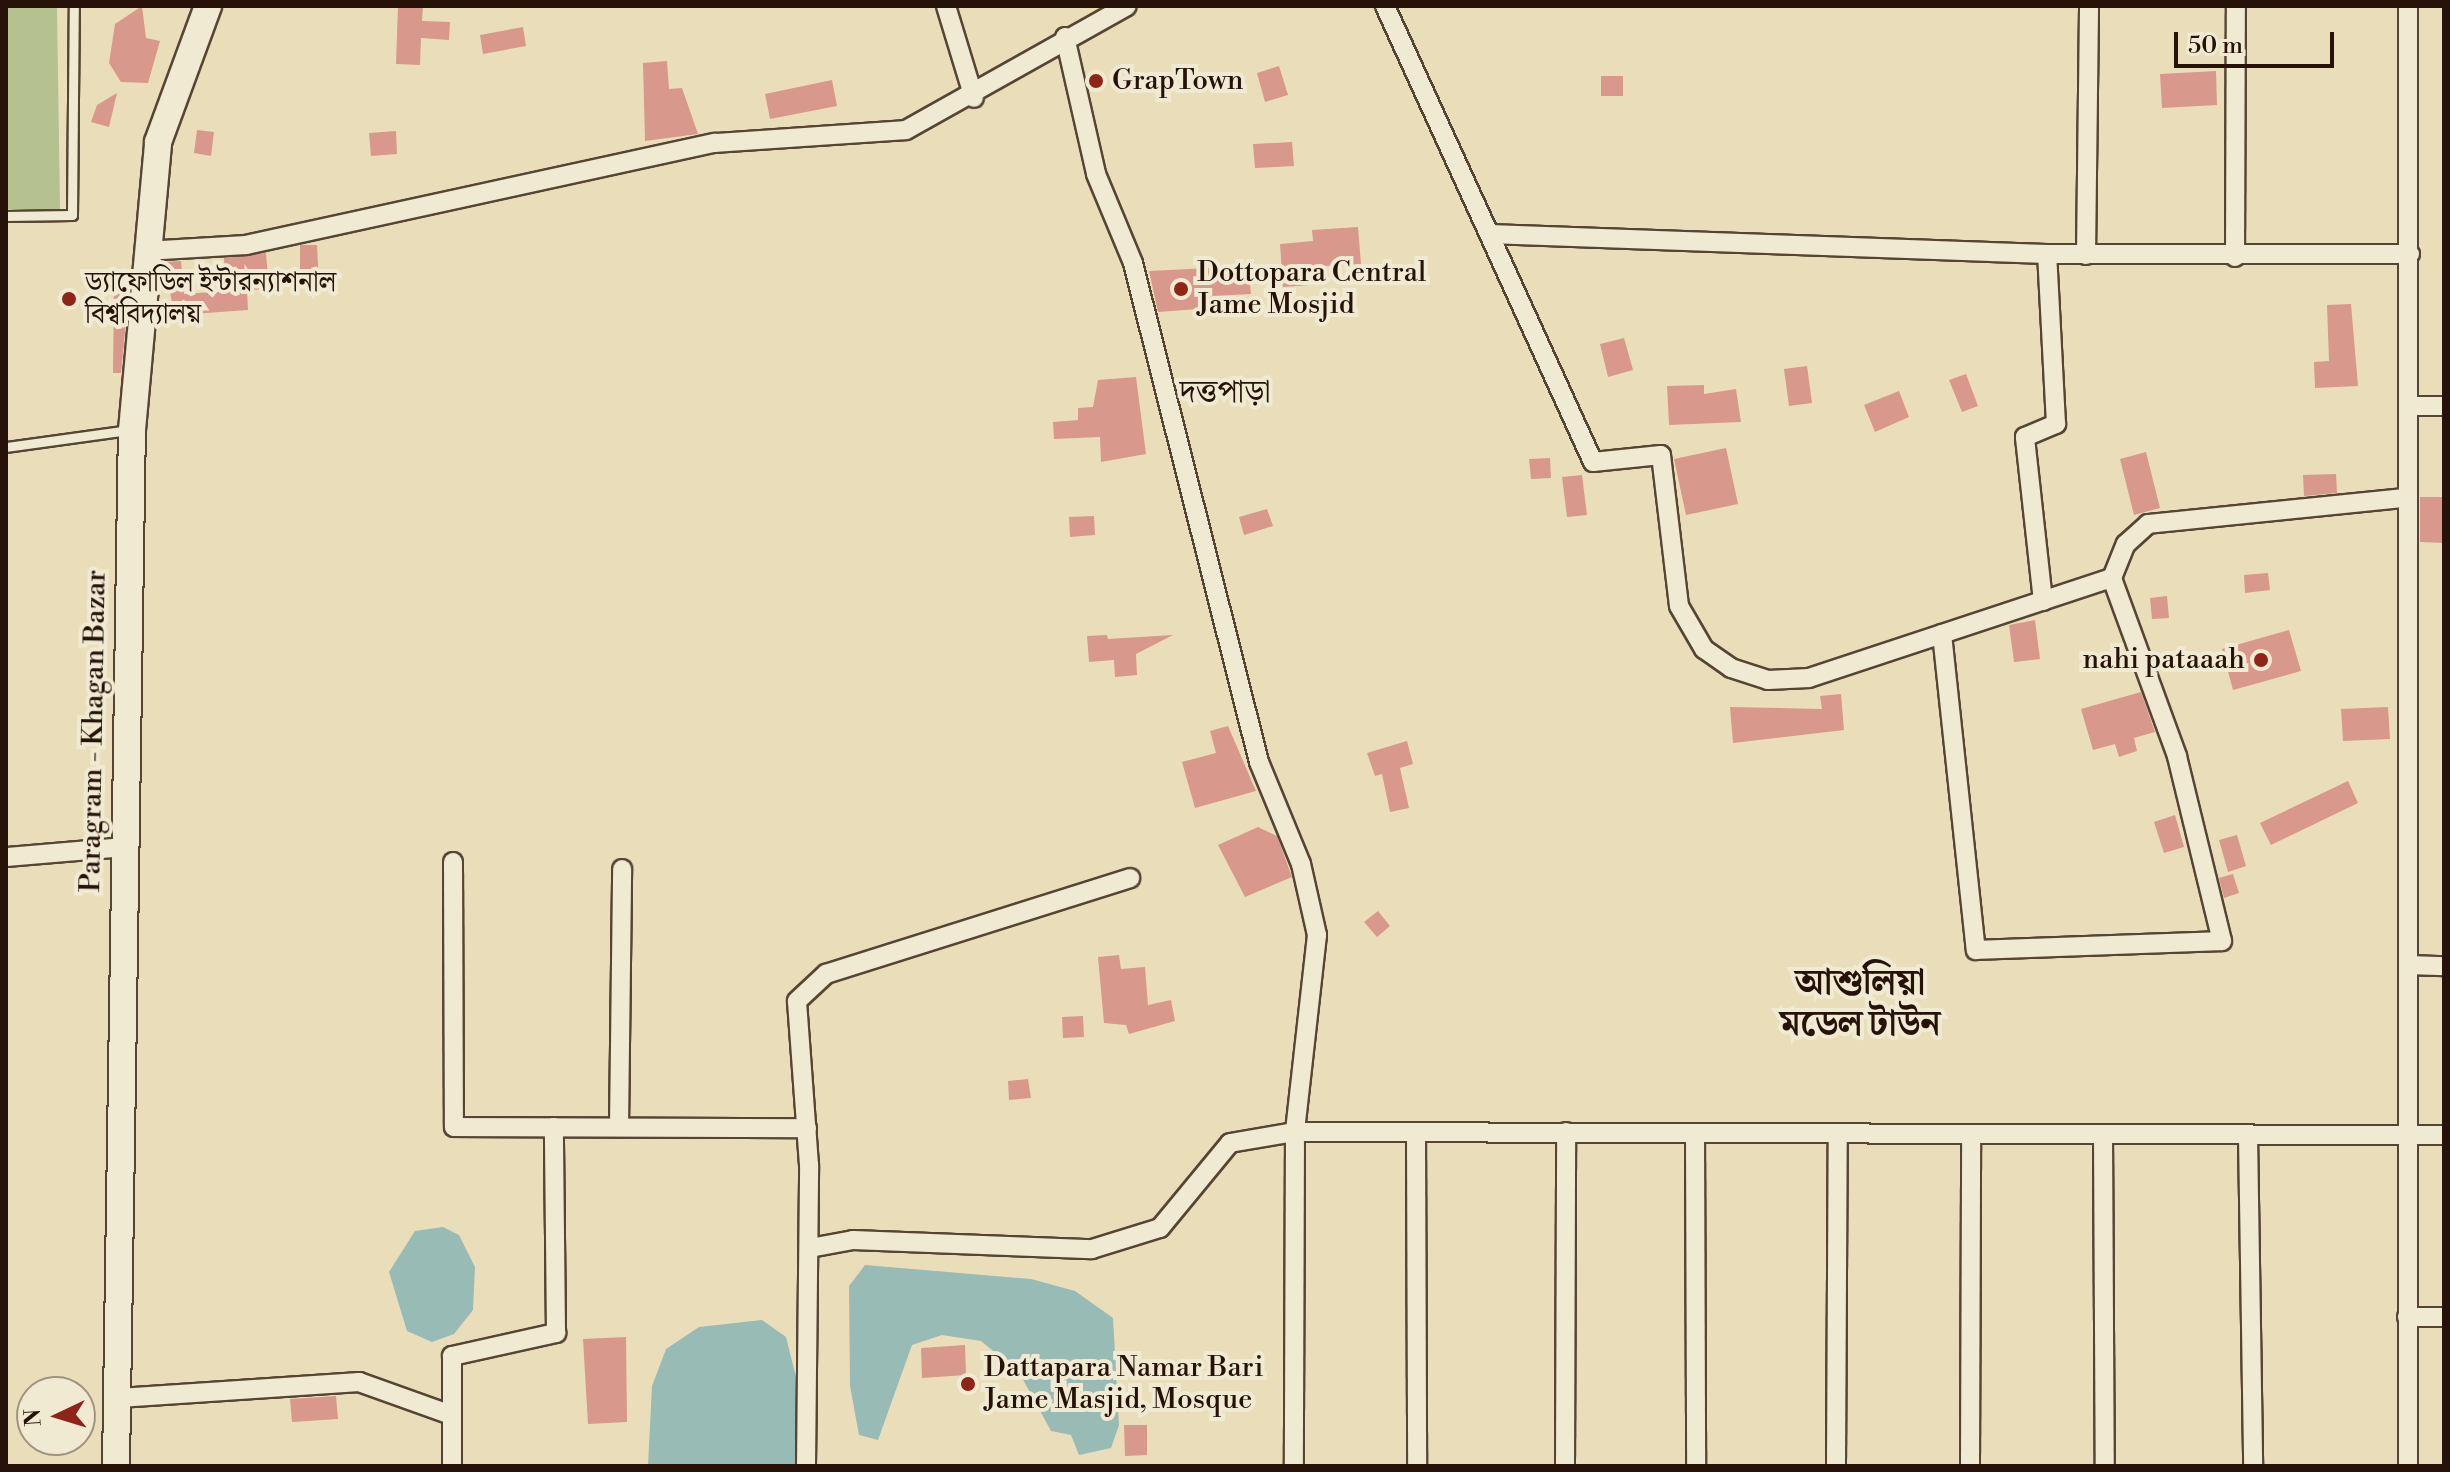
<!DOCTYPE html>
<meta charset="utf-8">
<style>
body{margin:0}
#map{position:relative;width:2450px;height:1472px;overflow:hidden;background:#eadeba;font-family:"Libre Bodoni","Noto Serif Bengali",serif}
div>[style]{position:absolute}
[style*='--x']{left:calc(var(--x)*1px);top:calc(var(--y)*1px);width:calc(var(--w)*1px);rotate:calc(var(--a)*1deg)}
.green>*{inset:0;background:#b6c190}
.water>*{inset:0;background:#98bbb5}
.building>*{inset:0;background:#d8988b}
.roads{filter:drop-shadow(2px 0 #574534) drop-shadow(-2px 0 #574534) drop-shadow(0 2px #574534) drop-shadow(0 -2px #574534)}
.lane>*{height:9px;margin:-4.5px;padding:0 4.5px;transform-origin:4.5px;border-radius:4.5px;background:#f1ead2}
.street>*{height:18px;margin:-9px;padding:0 9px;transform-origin:9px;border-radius:9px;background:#f1ead2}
.secondary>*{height:26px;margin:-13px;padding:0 13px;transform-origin:13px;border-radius:13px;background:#f1ead2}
.dots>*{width:22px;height:22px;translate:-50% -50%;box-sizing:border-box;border:4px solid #f1ead2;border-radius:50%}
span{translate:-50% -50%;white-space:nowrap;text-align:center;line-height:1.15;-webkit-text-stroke:8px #f1ead2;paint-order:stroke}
.poi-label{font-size:28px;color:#261208}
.left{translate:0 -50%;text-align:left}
.right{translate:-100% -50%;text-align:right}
.street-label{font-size:28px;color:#261208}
.quarter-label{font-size:32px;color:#261208}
.district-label{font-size:36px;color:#261208;font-weight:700}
.frame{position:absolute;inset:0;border:8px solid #261208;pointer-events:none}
.north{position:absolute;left:16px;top:1376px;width:80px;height:80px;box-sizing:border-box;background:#f1ead2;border:2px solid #a09481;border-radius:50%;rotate:266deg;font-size:22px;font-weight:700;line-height:32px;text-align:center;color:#261208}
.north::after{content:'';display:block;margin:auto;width:28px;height:36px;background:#8f2418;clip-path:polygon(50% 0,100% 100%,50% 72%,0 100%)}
.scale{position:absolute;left:2174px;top:32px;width:160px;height:36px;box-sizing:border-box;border:4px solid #261208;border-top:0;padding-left:10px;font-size:24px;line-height:28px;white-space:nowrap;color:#261208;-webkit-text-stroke:6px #f1ead2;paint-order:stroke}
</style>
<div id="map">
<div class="green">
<i style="clip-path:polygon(6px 6px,57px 6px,60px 209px,6px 209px)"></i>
</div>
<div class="water">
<i style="clip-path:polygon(443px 1227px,459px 1235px,475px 1267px,473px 1310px,454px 1334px,432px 1342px,407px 1331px,389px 1272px,415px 1231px)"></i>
<i style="clip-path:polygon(865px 1265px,1031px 1279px,1075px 1291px,1113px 1318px,1119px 1425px,1111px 1448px,1079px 1455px,1071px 1435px,1051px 1431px,1021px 1376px,1003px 1359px,981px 1341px,942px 1335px,912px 1345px,878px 1440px,859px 1435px,850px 1386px,849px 1286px)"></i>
<i style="clip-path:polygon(762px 1320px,786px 1337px,799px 1389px,798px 1466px,648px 1466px,652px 1386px,666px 1349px,699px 1327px)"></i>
</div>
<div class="building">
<i style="clip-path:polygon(142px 6px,146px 38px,160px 41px,148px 83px,121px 82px,109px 63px,115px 24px)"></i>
<i style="clip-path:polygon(398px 6px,423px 6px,422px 21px,450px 22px,449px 40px,421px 38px,420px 65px,396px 64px)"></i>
<i style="clip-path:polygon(523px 27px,526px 46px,483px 54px,480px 35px)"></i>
<i style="clip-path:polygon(667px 61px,669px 89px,682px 88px,698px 134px,645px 141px,643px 63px)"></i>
<i style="clip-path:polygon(1279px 66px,1288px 95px,1265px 102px,1257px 73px)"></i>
<i style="clip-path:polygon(2216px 71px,2217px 105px,2162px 108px,2160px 74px)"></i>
<i style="clip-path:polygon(1601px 76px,1623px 76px,1623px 96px,1601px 96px)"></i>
<i style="clip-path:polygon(832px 80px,837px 106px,770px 119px,765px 94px)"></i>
<i style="clip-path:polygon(117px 93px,109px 127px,91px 122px,97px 105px)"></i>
<i style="clip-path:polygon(197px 130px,214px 132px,211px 156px,194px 153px)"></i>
<i style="clip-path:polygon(396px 131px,397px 154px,371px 156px,369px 133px)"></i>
<i style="clip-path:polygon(1292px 142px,1294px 166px,1255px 168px,1253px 144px)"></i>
<i style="clip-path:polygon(1358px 227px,1361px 264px,1309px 267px,1310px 285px,1283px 287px,1280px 244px,1313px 241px,1312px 230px)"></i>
<i style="clip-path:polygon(300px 245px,317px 245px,319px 285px,300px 285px)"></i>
<i style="clip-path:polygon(266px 253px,269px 289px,247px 290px,248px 310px,192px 314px,192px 322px,176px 323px,164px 262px,181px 261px,184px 294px,226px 291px,224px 258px)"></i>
<i style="clip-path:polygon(1210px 268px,1210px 276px,1249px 274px,1251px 294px,1212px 296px,1212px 308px,1158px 312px,1149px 271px)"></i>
<i style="clip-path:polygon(114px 289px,129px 290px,121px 373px,113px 373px)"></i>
<i style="clip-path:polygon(2351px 304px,2358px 386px,2315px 388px,2314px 362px,2329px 361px,2327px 305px)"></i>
<i style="clip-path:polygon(1624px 338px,1633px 370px,1608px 377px,1600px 344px)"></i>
<i style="clip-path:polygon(1807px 366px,1812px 403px,1789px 406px,1784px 369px)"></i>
<i style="clip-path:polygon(1966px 374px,1978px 406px,1962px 412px,1949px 380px)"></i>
<i style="clip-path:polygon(1136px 377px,1146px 454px,1101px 462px,1100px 437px,1054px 439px,1053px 422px,1078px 420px,1078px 408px,1093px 407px,1098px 380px)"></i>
<i style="clip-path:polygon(1704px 385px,1704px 394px,1736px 389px,1741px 422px,1669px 425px,1667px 386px)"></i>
<i style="clip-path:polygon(1899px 391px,1909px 417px,1875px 432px,1864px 405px)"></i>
<i style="clip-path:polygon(1726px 448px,1738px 504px,1686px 515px,1674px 459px)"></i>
<i style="clip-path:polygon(2146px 452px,2160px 508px,2134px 515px,2120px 459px)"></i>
<i style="clip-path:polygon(1550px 458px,1551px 478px,1531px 479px,1529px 459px)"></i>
<i style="clip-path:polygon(2336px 474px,2337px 493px,2304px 496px,2303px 475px)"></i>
<i style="clip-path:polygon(1582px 475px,1587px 515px,1567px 517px,1562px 477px)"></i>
<i style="clip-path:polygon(2420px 497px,2444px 497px,2444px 543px,2420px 542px)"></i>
<i style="clip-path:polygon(1267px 509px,1273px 526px,1244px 535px,1239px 517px)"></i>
<i style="clip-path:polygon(1094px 516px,1095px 535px,1070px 537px,1069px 517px)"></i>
<i style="clip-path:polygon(2268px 573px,2270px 590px,2245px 593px,2244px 575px)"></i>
<i style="clip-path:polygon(2167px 596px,2169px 618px,2152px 619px,2150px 598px)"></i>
<i style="clip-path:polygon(2035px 620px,2040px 659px,2014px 662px,2009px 625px)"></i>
<i style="clip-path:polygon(2289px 630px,2301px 671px,2233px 690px,2222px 649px)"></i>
<i style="clip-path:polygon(1107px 635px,1108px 639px,1173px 635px,1136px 654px,1137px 675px,1115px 677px,1114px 660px,1089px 662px,1087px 636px)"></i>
<i style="clip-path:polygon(2141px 692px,2155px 732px,2134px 738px,2137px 751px,2119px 757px,2115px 744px,2093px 750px,2081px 709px)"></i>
<i style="clip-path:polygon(1841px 694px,1844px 730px,1733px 743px,1730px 707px,1822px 709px,1820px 696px)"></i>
<i style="clip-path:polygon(2388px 707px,2390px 739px,2343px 741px,2341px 709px)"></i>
<i style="clip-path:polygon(1228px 726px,1256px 791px,1195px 808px,1182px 762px,1216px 753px,1210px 731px)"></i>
<i style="clip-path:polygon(1407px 741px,1413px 764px,1400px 768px,1409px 808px,1390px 812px,1382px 774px,1375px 776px,1367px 753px)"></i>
<i style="clip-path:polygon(2348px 781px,2358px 803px,2271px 845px,2260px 823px)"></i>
<i style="clip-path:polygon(2175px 815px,2184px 847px,2164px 853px,2154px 822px)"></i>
<i style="clip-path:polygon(1258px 827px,1277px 836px,1292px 877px,1245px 897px,1218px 845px)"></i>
<i style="clip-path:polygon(2237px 835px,2246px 866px,2228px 872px,2219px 840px)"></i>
<i style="clip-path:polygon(2233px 874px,2239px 893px,2224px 898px,2219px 878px)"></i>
<i style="clip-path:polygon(1378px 911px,1390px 926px,1377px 937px,1364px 922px)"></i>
<i style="clip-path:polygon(1119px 955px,1121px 969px,1145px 967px,1148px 1005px,1171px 1000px,1175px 1021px,1129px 1034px,1126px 1025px,1104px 1023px,1098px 957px)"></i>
<i style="clip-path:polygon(1083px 1016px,1084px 1037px,1063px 1038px,1062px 1017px)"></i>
<i style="clip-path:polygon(1028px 1079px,1031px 1098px,1009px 1100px,1008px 1081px)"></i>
<i style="clip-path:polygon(626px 1337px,627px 1422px,588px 1424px,583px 1339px)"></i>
<i style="clip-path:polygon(965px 1345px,966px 1375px,922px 1378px,921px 1348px)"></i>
<i style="clip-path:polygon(336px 1396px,338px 1419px,292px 1422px,290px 1399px)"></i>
<i style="clip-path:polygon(1124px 1425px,1147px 1425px,1147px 1455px,1125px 1456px)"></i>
</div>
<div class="roads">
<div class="lane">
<i style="--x:6;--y:216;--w:66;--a:-0.9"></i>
<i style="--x:72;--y:215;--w:209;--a:-89.5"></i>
<i style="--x:6;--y:447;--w:124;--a:-7.9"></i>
</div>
<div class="street">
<i style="--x:946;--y:6;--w:96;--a:73.1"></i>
<i style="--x:1385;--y:6;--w:501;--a:65.48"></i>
<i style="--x:1593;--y:462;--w:68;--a:-5.9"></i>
<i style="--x:1661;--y:455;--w:152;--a:83.2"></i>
<i style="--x:1679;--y:606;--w:50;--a:59.8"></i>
<i style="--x:1704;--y:649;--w:33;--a:35"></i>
<i style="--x:1731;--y:668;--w:39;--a:18"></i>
<i style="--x:1768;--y:680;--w:41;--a:-2.8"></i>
<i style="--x:1809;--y:678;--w:319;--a:-18.3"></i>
<i style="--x:2112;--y:578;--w:37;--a:-68"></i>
<i style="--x:2126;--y:544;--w:30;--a:-42"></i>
<i style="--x:2148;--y:524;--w:259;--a:-5.8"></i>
<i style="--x:1065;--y:37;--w:140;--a:77.2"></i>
<i style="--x:1096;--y:174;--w:96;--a:67.4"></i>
<i style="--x:1133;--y:263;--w:515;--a:75.83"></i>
<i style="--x:1259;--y:762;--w:110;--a:67.6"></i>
<i style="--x:1301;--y:864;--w:73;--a:77.3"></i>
<i style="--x:1317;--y:935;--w:198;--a:96.4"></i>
<i style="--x:1295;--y:1132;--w:334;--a:90.2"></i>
<i style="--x:1489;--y:234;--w:558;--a:2.05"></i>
<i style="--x:2047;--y:254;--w:363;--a:0"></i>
<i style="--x:145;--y:251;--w:101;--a:-3.4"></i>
<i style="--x:246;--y:245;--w:480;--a:-12.3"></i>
<i style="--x:715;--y:143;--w:191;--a:-3.9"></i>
<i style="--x:906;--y:130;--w:253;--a:-29.3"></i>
<i style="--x:2086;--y:255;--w:249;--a:-89.3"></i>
<i style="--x:2235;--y:257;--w:251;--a:-89.8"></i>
<i style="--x:2409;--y:406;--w:35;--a:0"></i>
<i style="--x:2043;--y:601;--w:165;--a:-96.3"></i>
<i style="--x:2025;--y:437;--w:34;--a:-23"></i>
<i style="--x:2056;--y:424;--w:170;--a:-93"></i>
<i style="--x:1942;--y:634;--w:318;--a:83.9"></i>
<i style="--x:1976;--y:950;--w:246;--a:-2.1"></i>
<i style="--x:2222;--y:941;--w:190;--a:-103.7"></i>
<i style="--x:2177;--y:756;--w:189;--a:-110.1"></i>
<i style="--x:6;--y:857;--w:119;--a:-4.8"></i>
<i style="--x:453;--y:862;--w:265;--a:89.8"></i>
<i style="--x:454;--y:1127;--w:353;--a:0.2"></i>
<i style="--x:2409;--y:965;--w:35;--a:2"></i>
<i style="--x:619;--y:1127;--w:258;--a:-89.3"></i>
<i style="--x:1416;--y:1132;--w:334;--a:89.8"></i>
<i style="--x:1695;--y:1133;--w:333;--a:89.8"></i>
<i style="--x:2103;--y:1134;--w:332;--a:89.7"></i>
<i style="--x:2248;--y:1135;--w:331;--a:89.1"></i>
<i style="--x:810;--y:1248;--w:44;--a:-10.5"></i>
<i style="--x:853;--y:1240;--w:239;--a:2.2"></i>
<i style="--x:1092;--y:1249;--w:71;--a:-17.2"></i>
<i style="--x:1160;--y:1228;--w:110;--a:-50.5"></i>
<i style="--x:1230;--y:1143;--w:66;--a:-9.6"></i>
<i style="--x:1295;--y:1132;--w:1149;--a:0.15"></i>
<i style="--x:2407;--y:1317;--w:37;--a:0"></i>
<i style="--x:119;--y:1398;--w:241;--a:-3.8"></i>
<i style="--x:359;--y:1382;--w:98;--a:19.7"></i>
<i style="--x:452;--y:1466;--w:110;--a:-90"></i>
<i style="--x:452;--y:1356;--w:107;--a:-12.5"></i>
<i style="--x:556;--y:1333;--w:206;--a:-90.6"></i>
<i style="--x:806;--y:1466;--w:301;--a:-89.4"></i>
<i style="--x:809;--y:1165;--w:164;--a:-94.2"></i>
<i style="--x:797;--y:1001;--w:40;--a:-43"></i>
<i style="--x:826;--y:974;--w:319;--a:-17.5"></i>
<i style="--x:1565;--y:1466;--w:334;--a:-89.8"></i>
<i style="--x:1836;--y:1466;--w:332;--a:-89.7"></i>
<i style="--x:1970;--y:1466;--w:332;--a:-89.8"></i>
<i style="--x:2408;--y:1466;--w:1460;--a:-90"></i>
</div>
<div class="secondary">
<i style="--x:116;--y:1466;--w:1036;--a:-89.12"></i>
<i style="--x:132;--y:430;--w:289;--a:-84.8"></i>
<i style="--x:158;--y:142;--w:145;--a:-69.8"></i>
</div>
</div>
<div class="dots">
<i style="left:1096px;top:81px;background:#8f2418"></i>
<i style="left:1181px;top:289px;background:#8f2418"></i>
<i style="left:69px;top:299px;background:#8f2418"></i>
<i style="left:2261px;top:660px;background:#8f2418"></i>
<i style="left:968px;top:1384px;background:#8f2418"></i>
</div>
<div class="poi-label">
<span class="left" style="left:1112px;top:81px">GrapTown</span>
<span class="left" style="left:1197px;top:289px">Dottopara Central<br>Jame Mosjid</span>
<span class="left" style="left:85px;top:299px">ড্যাফোডিল ইন্টারন্যাশনাল<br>বিশ্ববিদ্যালয়</span>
<span class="right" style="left:2245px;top:660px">nahi pataaah</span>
<span class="left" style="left:984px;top:1384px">Dattapara Namar Bari<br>Jame Masjid, Mosque</span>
</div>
<div class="street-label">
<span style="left:94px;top:731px;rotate:-89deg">Paragram - Khagan Bazar</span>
</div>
<div class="quarter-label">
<span style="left:1225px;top:392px">দত্তপাড়া</span>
</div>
<div class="district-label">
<span style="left:1860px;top:1004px">আশুলিয়া<br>মডেল টাউন</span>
</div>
<div class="frame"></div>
<div class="north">N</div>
<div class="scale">50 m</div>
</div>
